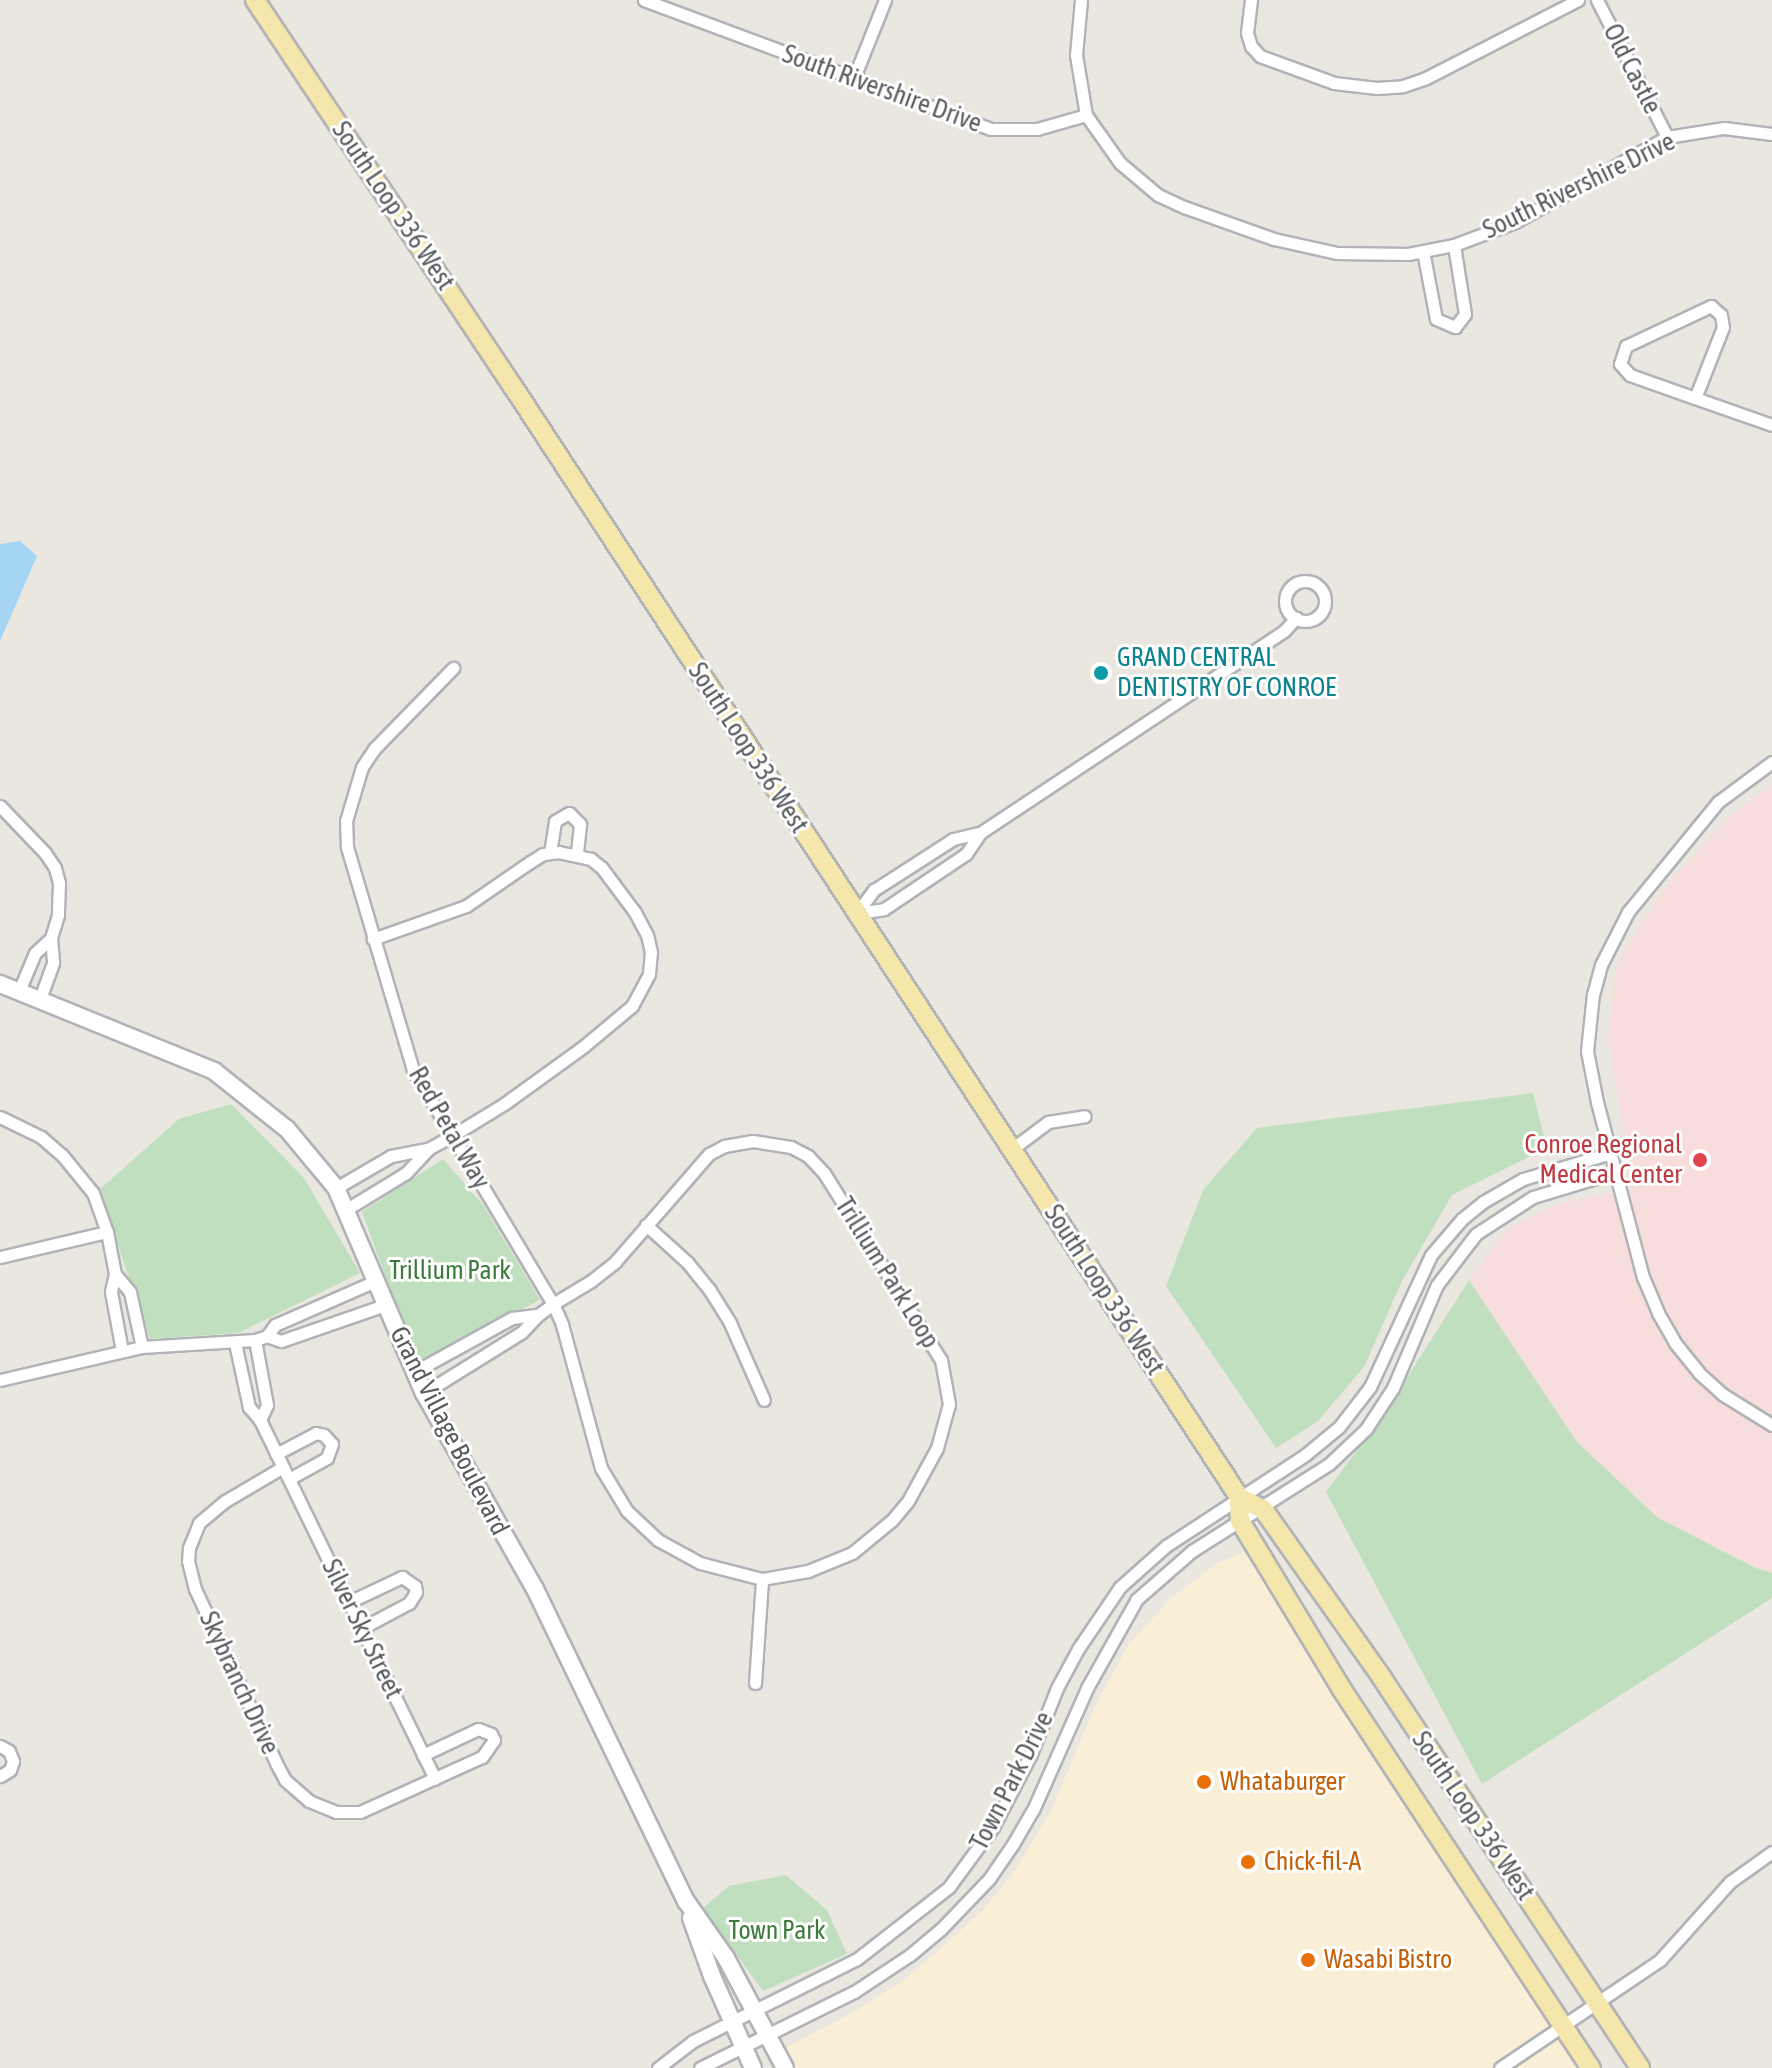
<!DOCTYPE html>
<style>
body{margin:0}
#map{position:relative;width:1772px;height:2068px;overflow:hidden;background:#eae7e0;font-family:"Asap Condensed",sans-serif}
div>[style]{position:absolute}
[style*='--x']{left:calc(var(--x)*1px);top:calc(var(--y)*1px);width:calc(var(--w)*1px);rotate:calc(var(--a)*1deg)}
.commercial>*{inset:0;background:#f9efd7}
.medical>*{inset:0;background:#f7dedc}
.green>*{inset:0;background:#c0dfbf}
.water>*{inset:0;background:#a6d5f4}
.roads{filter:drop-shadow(2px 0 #b1b3b6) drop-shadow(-2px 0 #b1b3b6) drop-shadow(0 2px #b1b3b6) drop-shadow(0 -2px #b1b3b6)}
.street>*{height:11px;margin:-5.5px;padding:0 5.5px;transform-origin:5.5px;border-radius:5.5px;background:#fff}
.street>.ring{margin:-5.5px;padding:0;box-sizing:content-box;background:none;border:11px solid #fff;border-radius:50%}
.secondary>*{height:16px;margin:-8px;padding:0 8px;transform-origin:8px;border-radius:8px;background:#fff}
.primary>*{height:18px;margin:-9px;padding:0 9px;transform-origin:9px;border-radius:9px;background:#f5e6ab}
.dots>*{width:22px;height:22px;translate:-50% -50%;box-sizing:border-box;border:4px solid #fff;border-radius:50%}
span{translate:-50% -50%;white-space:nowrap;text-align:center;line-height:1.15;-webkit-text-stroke:6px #fff;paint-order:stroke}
.street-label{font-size:26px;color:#595c5f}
.culture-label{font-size:26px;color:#0d838f}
.left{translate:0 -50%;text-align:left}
.health-label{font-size:26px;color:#be3a42}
.right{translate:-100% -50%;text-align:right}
.park-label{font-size:26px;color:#3d7b3d}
.food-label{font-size:26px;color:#c56008}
</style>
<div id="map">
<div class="commercial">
<i style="clip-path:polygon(1244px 1552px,1582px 2068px,793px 2068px,783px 2049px,854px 2012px,908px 1977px,983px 1910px,1014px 1872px,1052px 1809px,1097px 1702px,1129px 1644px,1171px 1598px,1219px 1562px)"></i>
</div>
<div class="medical">
<i style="clip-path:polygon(1772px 785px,1772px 1573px,1756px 1568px,1658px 1518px,1577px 1442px,1469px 1280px,1507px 1229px,1557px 1204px,1633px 1188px,1608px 1038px,1616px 965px,1666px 886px,1730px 816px)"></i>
</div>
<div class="green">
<i style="clip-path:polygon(1533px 1093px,1547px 1148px,1452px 1195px,1402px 1281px,1364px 1367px,1318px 1421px,1276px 1448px,1166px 1286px,1203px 1190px,1257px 1128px)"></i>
<i style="clip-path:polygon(231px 1104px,304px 1178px,360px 1273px,238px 1333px,150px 1339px,99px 1190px,179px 1119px)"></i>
<i style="clip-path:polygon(443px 1159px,483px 1205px,540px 1300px,417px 1363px,362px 1212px)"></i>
<i style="clip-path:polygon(1469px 1280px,1577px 1442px,1658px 1518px,1756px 1568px,1772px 1573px,1772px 1598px,1482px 1784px,1326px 1492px,1384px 1414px)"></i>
<i style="clip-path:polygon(786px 1875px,827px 1910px,847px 1954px,763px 1991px,703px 1908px,729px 1886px)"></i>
</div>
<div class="water">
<i style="clip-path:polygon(20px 541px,37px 556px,0 641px,0 544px)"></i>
</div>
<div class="roads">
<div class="street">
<i style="--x:644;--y:0;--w:370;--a:20.4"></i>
<i style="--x:991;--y:129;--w:46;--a:0"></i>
<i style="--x:1037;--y:129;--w:51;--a:-15.9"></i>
<i style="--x:1081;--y:0;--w:55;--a:95.2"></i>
<i style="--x:1076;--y:55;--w:61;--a:80.5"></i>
<i style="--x:1086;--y:115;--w:59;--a:54.7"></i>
<i style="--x:1120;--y:163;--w:50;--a:40.1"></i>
<i style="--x:1158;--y:195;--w:29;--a:25"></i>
<i style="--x:1184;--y:207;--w:96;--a:19.6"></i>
<i style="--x:1274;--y:239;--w:65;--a:12.5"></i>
<i style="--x:1337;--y:253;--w:71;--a:0.8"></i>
<i style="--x:1408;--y:254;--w:47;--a:-11.1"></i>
<i style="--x:1454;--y:245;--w:65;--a:-20.7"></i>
<i style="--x:1515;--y:222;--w:174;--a:-29.2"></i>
<i style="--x:1667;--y:137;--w:58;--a:-9"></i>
<i style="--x:1724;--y:128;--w:48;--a:7.1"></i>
<i style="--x:1251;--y:0;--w:33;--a:97"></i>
<i style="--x:1247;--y:33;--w:14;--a:73"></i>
<i style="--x:1251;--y:46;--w:13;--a:48"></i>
<i style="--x:1260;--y:56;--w:79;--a:20"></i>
<i style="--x:1334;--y:83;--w:43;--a:6.6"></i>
<i style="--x:1377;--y:88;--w:26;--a:-4"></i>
<i style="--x:1403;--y:86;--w:24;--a:-19"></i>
<i style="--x:1426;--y:78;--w:171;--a:-27.2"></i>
<i style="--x:1597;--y:0;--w:154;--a:62.9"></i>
<i style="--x:853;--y:80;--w:86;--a:-68.2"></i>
<i style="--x:1423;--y:251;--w:69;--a:79.2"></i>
<i style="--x:1436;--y:319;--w:21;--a:23"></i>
<i style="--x:1455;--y:327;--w:16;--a:-52"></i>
<i style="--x:1465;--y:314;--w:70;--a:-99.1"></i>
<i style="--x:1711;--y:306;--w:13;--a:42"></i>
<i style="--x:1721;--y:315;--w:12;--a:81"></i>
<i style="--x:1723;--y:327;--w:76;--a:111.5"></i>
<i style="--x:1695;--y:398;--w:69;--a:-160.5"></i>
<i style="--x:1630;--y:375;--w:15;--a:-132"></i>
<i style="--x:1620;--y:364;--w:19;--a:-72"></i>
<i style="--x:1626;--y:346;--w:94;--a:-25.2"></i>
<i style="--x:1695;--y:398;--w:82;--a:19.3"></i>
<i class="ring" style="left:1285px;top:581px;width:29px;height:29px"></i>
<i style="--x:1772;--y:762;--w:67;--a:143.5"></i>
<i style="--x:1718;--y:802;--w:142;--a:129.3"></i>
<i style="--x:1628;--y:912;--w:59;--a:117"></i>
<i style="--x:1601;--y:965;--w:30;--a:105"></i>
<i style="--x:1593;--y:994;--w:57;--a:96"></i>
<i style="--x:1587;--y:1051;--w:52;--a:78.9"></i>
<i style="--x:1597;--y:1102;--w:181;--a:75.3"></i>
<i style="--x:1643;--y:1277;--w:39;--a:67"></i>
<i style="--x:1658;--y:1313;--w:34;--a:60"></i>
<i style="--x:1675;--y:1343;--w:38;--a:51"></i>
<i style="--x:1699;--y:1373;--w:31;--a:42"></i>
<i style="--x:1722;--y:1394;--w:59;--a:31.8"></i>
<i style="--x:0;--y:806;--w:65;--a:46.2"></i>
<i style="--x:45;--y:853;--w:18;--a:56"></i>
<i style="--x:55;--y:868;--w:16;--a:75"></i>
<i style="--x:59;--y:883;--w:32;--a:92"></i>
<i style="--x:58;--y:915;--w:24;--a:107"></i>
<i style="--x:51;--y:938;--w:25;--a:85"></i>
<i style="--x:53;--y:963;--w:38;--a:110"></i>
<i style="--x:550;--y:853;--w:32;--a:-81"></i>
<i style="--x:555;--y:821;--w:16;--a:-30"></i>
<i style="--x:569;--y:813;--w:16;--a:45"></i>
<i style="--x:580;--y:824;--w:30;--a:96"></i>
<i style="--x:857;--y:913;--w:27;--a:-8"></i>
<i style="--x:884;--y:909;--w:99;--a:-33.9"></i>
<i style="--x:966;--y:854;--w:25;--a:-56"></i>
<i style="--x:980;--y:833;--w:365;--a:-33.6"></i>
<i style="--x:1284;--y:631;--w:18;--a:-47"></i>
<i style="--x:857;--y:913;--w:29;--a:-54"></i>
<i style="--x:874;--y:890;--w:94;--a:-32.8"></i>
<i style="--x:953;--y:839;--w:28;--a:-13"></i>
<i style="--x:19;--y:991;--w:41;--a:-67.2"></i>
<i style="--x:35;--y:953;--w:22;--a:-43"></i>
<i style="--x:0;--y:1117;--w:46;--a:26"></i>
<i style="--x:41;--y:1137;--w:28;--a:41"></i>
<i style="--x:62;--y:1155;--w:49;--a:50.8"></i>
<i style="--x:93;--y:1193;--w:41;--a:70.3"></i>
<i style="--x:107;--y:1232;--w:43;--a:79.2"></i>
<i style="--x:115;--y:1274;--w:18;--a:103"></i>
<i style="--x:111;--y:1292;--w:60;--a:79.4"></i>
<i style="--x:1012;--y:1149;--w:45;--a:-36.9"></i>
<i style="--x:1048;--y:1122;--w:37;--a:-9"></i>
<i style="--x:336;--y:1188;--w:64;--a:-30.2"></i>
<i style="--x:391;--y:1156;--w:38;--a:-11"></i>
<i style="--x:428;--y:1149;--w:25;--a:-29"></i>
<i style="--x:450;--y:1137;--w:63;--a:-31.4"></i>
<i style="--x:504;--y:1104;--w:99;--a:-35.9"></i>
<i style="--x:584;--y:1046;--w:62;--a:-39.8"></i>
<i style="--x:632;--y:1006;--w:36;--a:-62"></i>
<i style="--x:649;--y:974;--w:22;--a:-85"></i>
<i style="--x:651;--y:952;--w:17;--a:-103"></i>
<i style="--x:647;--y:935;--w:27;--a:-118"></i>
<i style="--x:634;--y:911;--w:54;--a:-126.7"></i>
<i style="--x:602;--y:868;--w:14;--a:-141"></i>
<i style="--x:591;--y:859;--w:33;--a:-168"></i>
<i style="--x:559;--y:852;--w:16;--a:173"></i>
<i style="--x:543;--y:854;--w:15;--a:148"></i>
<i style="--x:530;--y:862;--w:78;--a:145.5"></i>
<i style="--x:466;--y:906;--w:99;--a:160.5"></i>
<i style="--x:347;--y:1209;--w:69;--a:-31.4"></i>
<i style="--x:406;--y:1173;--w:33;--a:-47"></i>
<i style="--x:646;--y:1225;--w:55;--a:42.1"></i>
<i style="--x:687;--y:1262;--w:35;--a:51"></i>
<i style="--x:709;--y:1289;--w:40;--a:58"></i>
<i style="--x:730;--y:1323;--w:84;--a:66.2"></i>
<i style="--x:0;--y:1257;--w:110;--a:-13.2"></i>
<i style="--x:115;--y:1274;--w:23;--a:50"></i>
<i style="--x:130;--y:1292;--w:56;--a:77.7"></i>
<i style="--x:267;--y:1336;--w:15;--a:20"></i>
<i style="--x:281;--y:1341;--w:110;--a:-19.1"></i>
<i style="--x:255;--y:1340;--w:66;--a:79.5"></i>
<i style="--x:267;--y:1405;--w:17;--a:115"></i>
<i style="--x:235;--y:1343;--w:66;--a:77.7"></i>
<i style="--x:249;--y:1407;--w:17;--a:50"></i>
<i style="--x:260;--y:1420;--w:399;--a:64"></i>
<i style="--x:414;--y:1372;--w:112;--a:-28.9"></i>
<i style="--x:512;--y:1318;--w:26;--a:-7"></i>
<i style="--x:0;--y:1380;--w:146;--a:-13.1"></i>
<i style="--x:142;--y:1347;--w:113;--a:-3.5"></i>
<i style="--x:255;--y:1340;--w:13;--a:-18"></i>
<i style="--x:267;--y:1336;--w:14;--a:-54"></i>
<i style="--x:275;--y:1325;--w:109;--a:-23.7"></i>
<i style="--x:424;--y:1393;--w:115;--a:-31.9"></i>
<i style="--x:522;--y:1332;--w:23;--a:-47"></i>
<i style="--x:538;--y:1315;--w:19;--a:-36"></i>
<i style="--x:553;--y:1304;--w:44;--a:-31.2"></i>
<i style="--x:591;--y:1281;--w:31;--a:-38"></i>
<i style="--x:615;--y:1262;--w:143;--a:-49"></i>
<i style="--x:709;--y:1154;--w:17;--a:-28"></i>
<i style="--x:724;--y:1146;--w:29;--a:-10"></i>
<i style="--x:753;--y:1141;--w:38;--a:9"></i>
<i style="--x:791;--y:1147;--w:19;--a:28"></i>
<i style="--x:808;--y:1156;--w:23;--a:47"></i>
<i style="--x:824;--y:1173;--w:221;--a:58"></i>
<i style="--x:941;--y:1360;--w:45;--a:79.7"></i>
<i style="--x:949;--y:1404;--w:46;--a:105.3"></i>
<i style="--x:937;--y:1448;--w:60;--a:118.7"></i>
<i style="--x:908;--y:1501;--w:26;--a:130"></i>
<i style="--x:891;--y:1521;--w:50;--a:140.6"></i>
<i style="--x:852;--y:1553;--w:48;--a:157.8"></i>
<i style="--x:808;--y:1571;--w:47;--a:170.1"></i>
<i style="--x:762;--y:1579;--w:64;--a:-165.5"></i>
<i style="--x:700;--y:1563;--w:48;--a:-151.3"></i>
<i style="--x:658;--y:1540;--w:42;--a:-136.9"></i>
<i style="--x:627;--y:1511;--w:50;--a:-121.2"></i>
<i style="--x:601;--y:1468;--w:149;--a:-105.2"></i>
<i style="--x:562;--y:1324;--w:22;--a:-114"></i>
<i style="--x:553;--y:1304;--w:273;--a:-120.9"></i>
<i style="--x:413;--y:1070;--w:233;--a:-106.5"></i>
<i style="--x:347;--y:847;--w:26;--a:-92"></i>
<i style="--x:346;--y:821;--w:56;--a:-73.5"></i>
<i style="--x:362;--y:767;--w:23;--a:-56"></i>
<i style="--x:375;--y:748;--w:112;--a:-45.7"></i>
<i style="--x:276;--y:1454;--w:45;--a:-27.7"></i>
<i style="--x:316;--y:1433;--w:8;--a:14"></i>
<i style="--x:324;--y:1435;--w:12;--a:48"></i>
<i style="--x:332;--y:1444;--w:15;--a:110"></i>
<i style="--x:327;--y:1458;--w:43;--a:151.1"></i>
<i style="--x:283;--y:1467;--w:67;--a:149.6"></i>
<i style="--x:225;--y:1501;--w:34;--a:140"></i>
<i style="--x:199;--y:1523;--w:27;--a:112"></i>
<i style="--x:189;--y:1548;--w:13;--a:94"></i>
<i style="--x:188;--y:1561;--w:29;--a:76"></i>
<i style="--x:195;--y:1589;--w:192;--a:65"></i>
<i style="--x:276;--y:1763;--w:19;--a:62"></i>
<i style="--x:285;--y:1780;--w:32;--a:41"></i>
<i style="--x:309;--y:1801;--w:29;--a:22"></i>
<i style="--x:336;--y:1812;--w:24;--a:0"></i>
<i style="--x:360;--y:1812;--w:134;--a:-24.3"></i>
<i style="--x:482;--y:1757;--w:21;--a:-55"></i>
<i style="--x:494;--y:1740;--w:7;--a:-117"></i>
<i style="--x:491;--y:1734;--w:14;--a:-159"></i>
<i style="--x:478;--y:1729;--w:61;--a:154.7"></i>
<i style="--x:349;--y:1602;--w:59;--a:-25.3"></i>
<i style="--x:402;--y:1577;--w:16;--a:35"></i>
<i style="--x:415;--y:1586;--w:6;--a:81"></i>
<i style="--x:416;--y:1592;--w:13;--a:122"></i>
<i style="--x:409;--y:1603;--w:53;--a:152"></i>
<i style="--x:755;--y:1683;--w:104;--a:-86.1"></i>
<i style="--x:0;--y:1746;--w:10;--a:29"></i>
<i style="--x:9;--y:1751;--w:11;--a:68"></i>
<i style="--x:13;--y:1761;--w:9;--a:108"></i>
<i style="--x:10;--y:1770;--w:12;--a:149"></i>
<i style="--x:658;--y:2068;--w:44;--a:-37.6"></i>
<i style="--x:693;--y:2041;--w:183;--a:-26.6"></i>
<i style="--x:857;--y:1959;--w:117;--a:-38"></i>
<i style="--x:949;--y:1887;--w:74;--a:-53.7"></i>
<i style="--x:993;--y:1827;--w:82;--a:-62.5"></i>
<i style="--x:1031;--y:1754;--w:71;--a:-68.5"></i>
<i style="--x:1057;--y:1688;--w:44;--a:-61.7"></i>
<i style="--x:1078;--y:1649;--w:75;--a:-55.9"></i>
<i style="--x:1120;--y:1587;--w:62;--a:-41.7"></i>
<i style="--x:1166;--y:1546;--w:166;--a:-33.2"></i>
<i style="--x:1305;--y:1455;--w:44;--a:-39.5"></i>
<i style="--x:1339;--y:1427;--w:51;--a:-52.2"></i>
<i style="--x:1370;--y:1387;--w:145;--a:-65.2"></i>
<i style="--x:1431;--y:1255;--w:48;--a:-49.3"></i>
<i style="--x:1462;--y:1219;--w:27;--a:-39"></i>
<i style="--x:1483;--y:1202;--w:46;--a:-29.9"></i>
<i style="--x:1523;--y:1179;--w:92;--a:-16.5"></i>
<i style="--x:700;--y:2068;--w:172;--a:-26.3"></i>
<i style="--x:854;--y:1992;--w:67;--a:-33.5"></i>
<i style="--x:910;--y:1955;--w:40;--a:-40"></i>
<i style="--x:941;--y:1929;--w:69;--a:-46.2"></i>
<i style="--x:989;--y:1879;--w:42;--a:-55.6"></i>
<i style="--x:1013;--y:1844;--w:39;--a:-60"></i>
<i style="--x:1033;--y:1810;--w:133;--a:-66.1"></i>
<i style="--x:1087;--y:1688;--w:102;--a:-60.7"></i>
<i style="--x:1137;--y:1599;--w:73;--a:-41.1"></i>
<i style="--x:1192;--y:1551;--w:162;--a:-32.4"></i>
<i style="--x:1329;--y:1464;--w:51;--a:-43.4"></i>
<i style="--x:1366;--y:1429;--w:49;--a:-56.6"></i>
<i style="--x:1393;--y:1388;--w:112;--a:-66.9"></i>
<i style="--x:1437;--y:1285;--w:64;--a:-52.6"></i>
<i style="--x:1476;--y:1234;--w:68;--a:-33"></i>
<i style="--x:1533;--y:1197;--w:87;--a:-16.8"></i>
<i style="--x:1500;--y:2068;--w:193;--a:-34"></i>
<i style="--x:1660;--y:1960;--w:105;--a:-48.1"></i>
<i style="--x:1730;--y:1882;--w:52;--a:-35.5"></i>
</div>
<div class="secondary">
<i style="--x:0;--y:984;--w:231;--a:22.1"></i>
<i style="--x:214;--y:1071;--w:93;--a:38.5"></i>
<i style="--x:287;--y:1129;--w:77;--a:50.3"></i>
<i style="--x:336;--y:1188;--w:223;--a:66.8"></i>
<i style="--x:424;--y:1393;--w:225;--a:60.5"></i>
<i style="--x:535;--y:1589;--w:347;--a:64.2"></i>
<i style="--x:686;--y:1901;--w:70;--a:54.9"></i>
<i style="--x:726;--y:1958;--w:125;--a:61.8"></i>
<i style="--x:691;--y:1918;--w:62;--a:70.1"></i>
<i style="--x:712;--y:1976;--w:101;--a:66"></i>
</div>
<div class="primary">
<i style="--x:255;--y:0;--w:463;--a:56.3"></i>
<i style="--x:512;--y:385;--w:1329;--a:56.82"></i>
<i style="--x:1239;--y:1497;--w:27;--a:27"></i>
<i style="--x:1263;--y:1509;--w:207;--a:54.8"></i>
<i style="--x:1382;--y:1678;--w:468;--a:56.5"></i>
<i style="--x:1239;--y:1497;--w:24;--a:88"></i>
<i style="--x:1240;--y:1521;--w:195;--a:58.8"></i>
<i style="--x:1341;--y:1688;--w:455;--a:56.7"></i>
</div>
</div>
<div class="dots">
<i style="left:1101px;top:673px;background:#0f9aa8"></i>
<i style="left:1700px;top:1160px;background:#e0444e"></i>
<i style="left:1204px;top:1782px;background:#e8710a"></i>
<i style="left:1248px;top:1862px;background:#e8710a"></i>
<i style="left:1308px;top:1960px;background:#e8710a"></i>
</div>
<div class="street-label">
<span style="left:1632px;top:69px;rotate:63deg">Old Castle</span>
<span style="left:882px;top:89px;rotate:20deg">South Rivershire Drive</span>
<span style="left:1579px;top:186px;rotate:-26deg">South Rivershire Drive</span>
<span style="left:393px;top:206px;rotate:56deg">South Loop 336 West</span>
<span style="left:748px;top:748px;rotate:57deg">South Loop 336 West</span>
<span style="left:449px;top:1128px;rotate:60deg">Red Petal Way</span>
<span style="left:887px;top:1273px;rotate:58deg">Trillium Park Loop</span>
<span style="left:1104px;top:1290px;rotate:57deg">South Loop 336 West</span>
<span style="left:449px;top:1431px;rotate:63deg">Grand Village Boulevard</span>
<span style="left:362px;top:1629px;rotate:64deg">Silver Sky Street</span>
<span style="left:239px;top:1683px;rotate:65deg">Skybranch Drive</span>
<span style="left:1012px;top:1781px;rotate:-63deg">Town Park Drive</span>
<span style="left:1473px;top:1816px;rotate:56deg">South Loop 336 West</span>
</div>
<div class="culture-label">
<span class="left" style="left:1117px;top:673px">GRAND CENTRAL<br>DENTISTRY OF CONROE</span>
</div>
<div class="health-label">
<span class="right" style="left:1682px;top:1160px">Conroe Regional<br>Medical Center</span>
</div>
<div class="park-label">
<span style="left:450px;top:1271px">Trillium Park</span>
<span style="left:777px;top:1931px">Town Park</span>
</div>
<div class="food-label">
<span class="left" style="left:1220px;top:1782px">Whataburger</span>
<span class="left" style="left:1264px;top:1862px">Chick-fil-A</span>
<span class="left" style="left:1324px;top:1960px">Wasabi Bistro</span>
</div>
</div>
